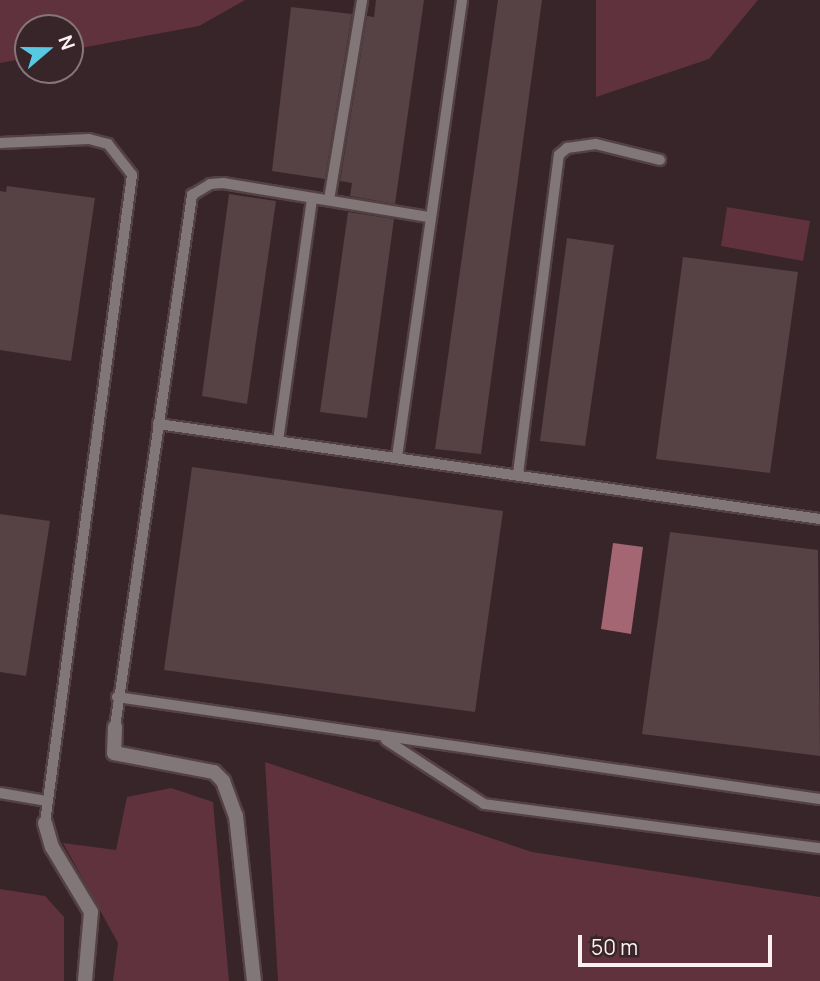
<!DOCTYPE html>
<style>
body{margin:0}
#map{position:relative;width:820px;height:981px;overflow:hidden;background:#382529;font-family:Manrope,sans-serif}
div>[style]{position:absolute}
[style*='--x']{left:calc(var(--x)*1px);top:calc(var(--y)*1px);width:calc(var(--w)*1px);rotate:calc(var(--a)*1deg)}
.green>*{inset:0;background:#5f323d}
.water>*{inset:0;background:#a56674}
.building>*{inset:0;background:#564145}
.roads{filter:drop-shadow(2px 0 #544145) drop-shadow(-2px 0 #544145) drop-shadow(0 2px #544145) drop-shadow(0 -2px #544145)}
.service>*{height:10px;margin:-5px;padding:0 5px;transform-origin:5px;border-radius:5px;background:#817778}
.minor>*{height:14px;margin:-7px;padding:0 7px;transform-origin:7px;border-radius:7px;background:#817778}
span{translate:-50% -50%;white-space:nowrap;text-align:center;line-height:1.15;-webkit-text-stroke:5px #382529;paint-order:stroke}
.north{position:absolute;left:14px;top:14px;width:70px;height:70px;box-sizing:border-box;background:#382529;border:2px solid #877679;border-radius:50%;rotate:70deg;font-size:19px;font-weight:700;line-height:28px;text-align:center;color:#fdf0f2}
.north::after{content:'';display:block;margin:auto;width:24px;height:32px;background:#58c9e3;clip-path:polygon(50% 0,100% 100%,50% 72%,0 100%)}
.scale{position:absolute;left:578px;top:935px;width:194px;height:32px;box-sizing:border-box;border:4px solid #fdf0f2;border-top:0;padding-left:9px;font-size:21px;line-height:24px;white-space:nowrap;color:#fdf0f2;-webkit-text-stroke:5px #382529;paint-order:stroke}
</style>
<div id="map">
<div class="green">
<i style="clip-path:polygon(0 0,245px 0,199px 26px,70px 50px,70px 28px,28px 28px,28px 58px,0 63px)"></i>
<i style="clip-path:polygon(596px 0,758px 0,709px 59px,596px 97px)"></i>
<i style="clip-path:polygon(727px 207px,810px 221px,803px 261px,721px 246px)"></i>
<i style="clip-path:polygon(265px 762px,532px 852px,820px 897px,820px 981px,278px 981px)"></i>
<i style="clip-path:polygon(171px 788px,213px 802px,229px 981px,113px 981px,118px 943px,63px 843px,116px 850px,127px 797px)"></i>
<i style="clip-path:polygon(0 889px,45px 896px,64px 917px,64px 981px,0 981px)"></i>
</div>
<div class="water">
<i style="clip-path:polygon(613px 543px,643px 547px,631px 634px,601px 629px)"></i>
</div>
<div class="building">
<i style="clip-path:polygon(376px 0,424px 0,395px 204px,350px 196px,352px 183px,340px 181px,367px 16px,374px 17px)"></i>
<i style="clip-path:polygon(498px 0,542px 0,481px 454px,435px 449px)"></i>
<i style="clip-path:polygon(291px 7px,352px 14px,325px 179px,272px 171px)"></i>
<i style="clip-path:polygon(7px 186px,95px 198px,71px 361px,0 350px,0 191px,6px 192px)"></i>
<i style="clip-path:polygon(229px 194px,276px 201px,247px 404px,202px 396px)"></i>
<i style="clip-path:polygon(348px 212px,394px 219px,367px 418px,320px 412px)"></i>
<i style="clip-path:polygon(567px 238px,614px 245px,585px 446px,540px 441px)"></i>
<i style="clip-path:polygon(683px 257px,798px 272px,770px 473px,656px 459px)"></i>
<i style="clip-path:polygon(192px 467px,503px 511px,475px 712px,164px 670px)"></i>
<i style="clip-path:polygon(0 514px,50px 521px,26px 676px,0 672px)"></i>
<i style="clip-path:polygon(670px 532px,818px 550px,820px 756px,642px 734px)"></i>
</div>
<div class="roads">
<div class="service">
<i style="--x:0;--y:143;--w:89;--a:-2.6"></i>
<i style="--x:89;--y:139;--w:20;--a:15"></i>
<i style="--x:108;--y:144;--w:39;--a:52"></i>
<i style="--x:132;--y:175;--w:654;--a:97.65"></i>
<i style="--x:329;--y:200;--w:203;--a:-80.6"></i>
<i style="--x:158;--y:424;--w:669;--a:8.17"></i>
<i style="--x:278;--y:441;--w:245;--a:-82"></i>
<i style="--x:397;--y:457;--w:462;--a:-81.9"></i>
<i style="--x:518;--y:474;--w:322;--a:-82.7"></i>
<i style="--x:559;--y:155;--w:11;--a:-41"></i>
<i style="--x:567;--y:148;--w:29;--a:-8"></i>
<i style="--x:596;--y:144;--w:66;--a:14"></i>
<i style="--x:117;--y:697;--w:710;--a:8.26"></i>
<i style="--x:115;--y:727;--w:538;--a:-81.76"></i>
<i style="--x:192;--y:195;--w:21;--a:-31"></i>
<i style="--x:210;--y:184;--w:13;--a:-4"></i>
<i style="--x:223;--y:183;--w:208;--a:9.4"></i>
<i style="--x:386;--y:740;--w:117;--a:33.1"></i>
<i style="--x:484;--y:804;--w:339;--a:7.5"></i>
<i style="--x:0;--y:793;--w:48;--a:9.7"></i>
</div>
<div class="minor">
<i style="--x:115;--y:727;--w:26;--a:92"></i>
<i style="--x:114;--y:753;--w:102;--a:10.8"></i>
<i style="--x:214;--y:772;--w:13;--a:45"></i>
<i style="--x:223;--y:781;--w:37;--a:70"></i>
<i style="--x:236;--y:816;--w:166;--a:83.8"></i>
<i style="--x:45;--y:823;--w:25;--a:74"></i>
<i style="--x:52;--y:847;--w:76;--a:59"></i>
<i style="--x:91;--y:912;--w:69;--a:95"></i>
</div>
</div>
<div class="north">N</div>
<div class="scale">50 m</div>
</div>
